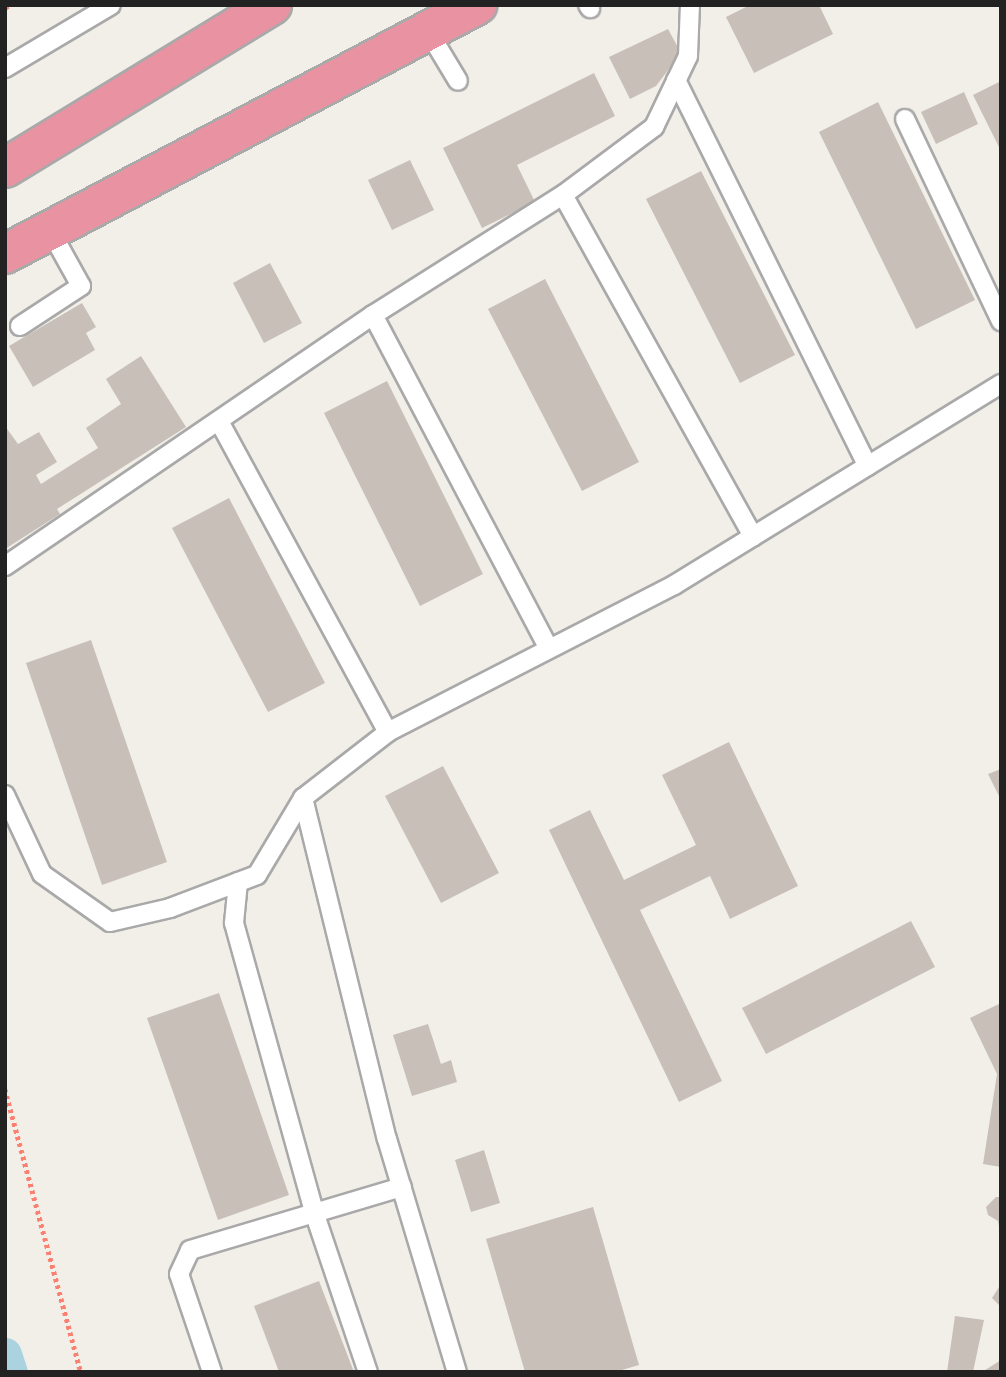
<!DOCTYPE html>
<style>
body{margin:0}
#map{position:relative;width:1006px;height:1377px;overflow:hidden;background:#f2efe9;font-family:"Noto Sans",sans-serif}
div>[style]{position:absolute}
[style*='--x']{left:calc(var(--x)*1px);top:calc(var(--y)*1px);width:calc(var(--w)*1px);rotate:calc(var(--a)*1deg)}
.canal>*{height:33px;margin:-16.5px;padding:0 16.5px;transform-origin:16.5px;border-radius:16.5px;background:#aad3df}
.building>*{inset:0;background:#c7bfb8}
.path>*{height:4.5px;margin-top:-2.25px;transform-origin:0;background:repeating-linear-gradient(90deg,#fa8072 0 3.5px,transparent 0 7px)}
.roads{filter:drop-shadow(2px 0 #a9a9a9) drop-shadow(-2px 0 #a9a9a9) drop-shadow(0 2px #a9a9a9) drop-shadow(0 -2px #a9a9a9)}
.lane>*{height:18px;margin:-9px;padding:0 9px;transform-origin:9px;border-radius:9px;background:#fff}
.highway>*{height:38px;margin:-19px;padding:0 19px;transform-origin:19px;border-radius:19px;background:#e892a2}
span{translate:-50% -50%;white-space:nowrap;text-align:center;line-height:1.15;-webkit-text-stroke:5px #fff;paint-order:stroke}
.frame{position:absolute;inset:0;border:7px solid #222;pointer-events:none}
</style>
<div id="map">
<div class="canal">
<i style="--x:5;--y:1354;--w:19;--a:72"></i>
</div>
<div class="building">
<i style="clip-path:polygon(750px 5px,819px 5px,833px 34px,754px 73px,726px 17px)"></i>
<i style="clip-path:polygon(668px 29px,681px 53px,656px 86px,630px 99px,609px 57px)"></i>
<i style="clip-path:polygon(594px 73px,615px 116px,517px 165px,535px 202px,482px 228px,443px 148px)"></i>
<i style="clip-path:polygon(1001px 81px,1001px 151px,973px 95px)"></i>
<i style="clip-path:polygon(964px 92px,978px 124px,936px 144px,921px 112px)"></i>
<i style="clip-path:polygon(878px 102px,975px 300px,916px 329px,819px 132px)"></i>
<i style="clip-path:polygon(410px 160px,434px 210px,392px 230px,368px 180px)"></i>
<i style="clip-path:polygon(701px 171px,795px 355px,740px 383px,646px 199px)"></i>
<i style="clip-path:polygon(270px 263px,302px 323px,264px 343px,233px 283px)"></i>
<i style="clip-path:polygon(545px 279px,639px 462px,582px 491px,488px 309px)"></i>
<i style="clip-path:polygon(82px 303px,96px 327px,86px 333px,95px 350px,33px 387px,9px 346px)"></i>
<i style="clip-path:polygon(141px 356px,186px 427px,57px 509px,60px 514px,5px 549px,5px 426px,18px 444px,39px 432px,57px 462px,36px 475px,41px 484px,98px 448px,86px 428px,121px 404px,106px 379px)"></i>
<i style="clip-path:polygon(387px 381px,483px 574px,420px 606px,324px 413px)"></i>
<i style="clip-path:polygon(229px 498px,325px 683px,268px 712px,172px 528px)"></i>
<i style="clip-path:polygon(91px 640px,167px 862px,102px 885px,26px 663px)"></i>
<i style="clip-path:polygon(729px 742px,798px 886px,730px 919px,710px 876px,640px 910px,722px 1081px,679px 1102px,549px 830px,590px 810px,624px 880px,696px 845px,662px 775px)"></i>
<i style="clip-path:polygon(443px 766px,499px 873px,441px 903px,385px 796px)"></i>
<i style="clip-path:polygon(1001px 769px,1001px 800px,988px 774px)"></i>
<i style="clip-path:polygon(911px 921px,935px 967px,766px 1054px,742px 1008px)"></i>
<i style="clip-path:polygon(219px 993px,289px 1195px,218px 1220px,147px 1018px)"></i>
<i style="clip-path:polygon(1001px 1003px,1001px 1167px,983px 1164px,997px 1074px,970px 1018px)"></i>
<i style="clip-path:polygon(428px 1024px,441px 1064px,451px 1060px,457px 1082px,412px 1096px,393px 1035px)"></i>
<i style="clip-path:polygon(484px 1150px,500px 1203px,471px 1212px,455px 1160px)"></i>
<i style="clip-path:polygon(996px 1197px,1001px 1197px,1001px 1237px,998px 1221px,988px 1215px,986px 1207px)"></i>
<i style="clip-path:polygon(593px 1207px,639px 1365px,615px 1372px,525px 1372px,486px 1239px)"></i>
<i style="clip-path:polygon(319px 1281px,354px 1372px,279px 1372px,254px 1306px)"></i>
<i style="clip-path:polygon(1001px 1284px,1001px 1307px,992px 1298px)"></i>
<i style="clip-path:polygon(955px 1316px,984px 1320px,973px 1372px,947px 1372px)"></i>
<i style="clip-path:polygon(1001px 1360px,1001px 1372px,982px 1372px)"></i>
</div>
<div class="path">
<i style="--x:5;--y:8;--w:5;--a:-37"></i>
<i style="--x:5;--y:1089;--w:293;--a:75"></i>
</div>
<div class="roads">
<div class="lane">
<i style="--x:588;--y:5;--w:4;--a:56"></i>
<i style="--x:428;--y:31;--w:58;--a:59"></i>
<i style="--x:5;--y:68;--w:123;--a:-30.7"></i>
<i style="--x:676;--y:80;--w:431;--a:63.6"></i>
<i style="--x:905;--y:119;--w:224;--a:64.6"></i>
<i style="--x:563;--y:195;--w:391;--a:60.9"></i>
<i style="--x:373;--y:315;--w:375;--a:62.2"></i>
<i style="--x:20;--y:326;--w:73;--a:-33.3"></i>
<i style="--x:81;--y:286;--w:64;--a:-119"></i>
<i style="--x:220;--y:423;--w:352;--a:61.5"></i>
<i style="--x:5;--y:566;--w:445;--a:-34.3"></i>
<i style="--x:373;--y:315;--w:225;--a:-32.3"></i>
<i style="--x:563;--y:195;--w:114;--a:-36.8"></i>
<i style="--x:654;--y:127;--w:79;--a:-64.4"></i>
<i style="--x:688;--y:56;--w:51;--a:-87.8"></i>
<i style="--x:5;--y:795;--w:87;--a:64.9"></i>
<i style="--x:42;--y:874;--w:83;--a:35.2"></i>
<i style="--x:110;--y:922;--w:62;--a:-13.1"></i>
<i style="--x:170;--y:908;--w:93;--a:-20.8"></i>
<i style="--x:257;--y:875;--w:90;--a:-59.1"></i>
<i style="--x:303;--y:798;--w:108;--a:-37.8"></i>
<i style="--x:388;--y:732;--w:322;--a:-27.2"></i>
<i style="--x:674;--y:585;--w:384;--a:-31.6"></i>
<i style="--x:303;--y:798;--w:351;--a:76.2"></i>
<i style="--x:387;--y:1139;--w:243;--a:73.3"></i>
<i style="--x:238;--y:882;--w:41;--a:95.6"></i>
<i style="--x:234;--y:923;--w:300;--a:74.5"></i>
<i style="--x:314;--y:1212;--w:169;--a:71.4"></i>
<i style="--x:212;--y:1372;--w:103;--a:-108.6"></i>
<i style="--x:179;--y:1274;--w:26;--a:-65"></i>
<i style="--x:190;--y:1250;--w:221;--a:-16.6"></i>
</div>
<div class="highway">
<i style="--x:5;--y:168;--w:313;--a:-31.4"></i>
<i style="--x:5;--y:254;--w:534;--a:-27.81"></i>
</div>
</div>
<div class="frame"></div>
</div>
